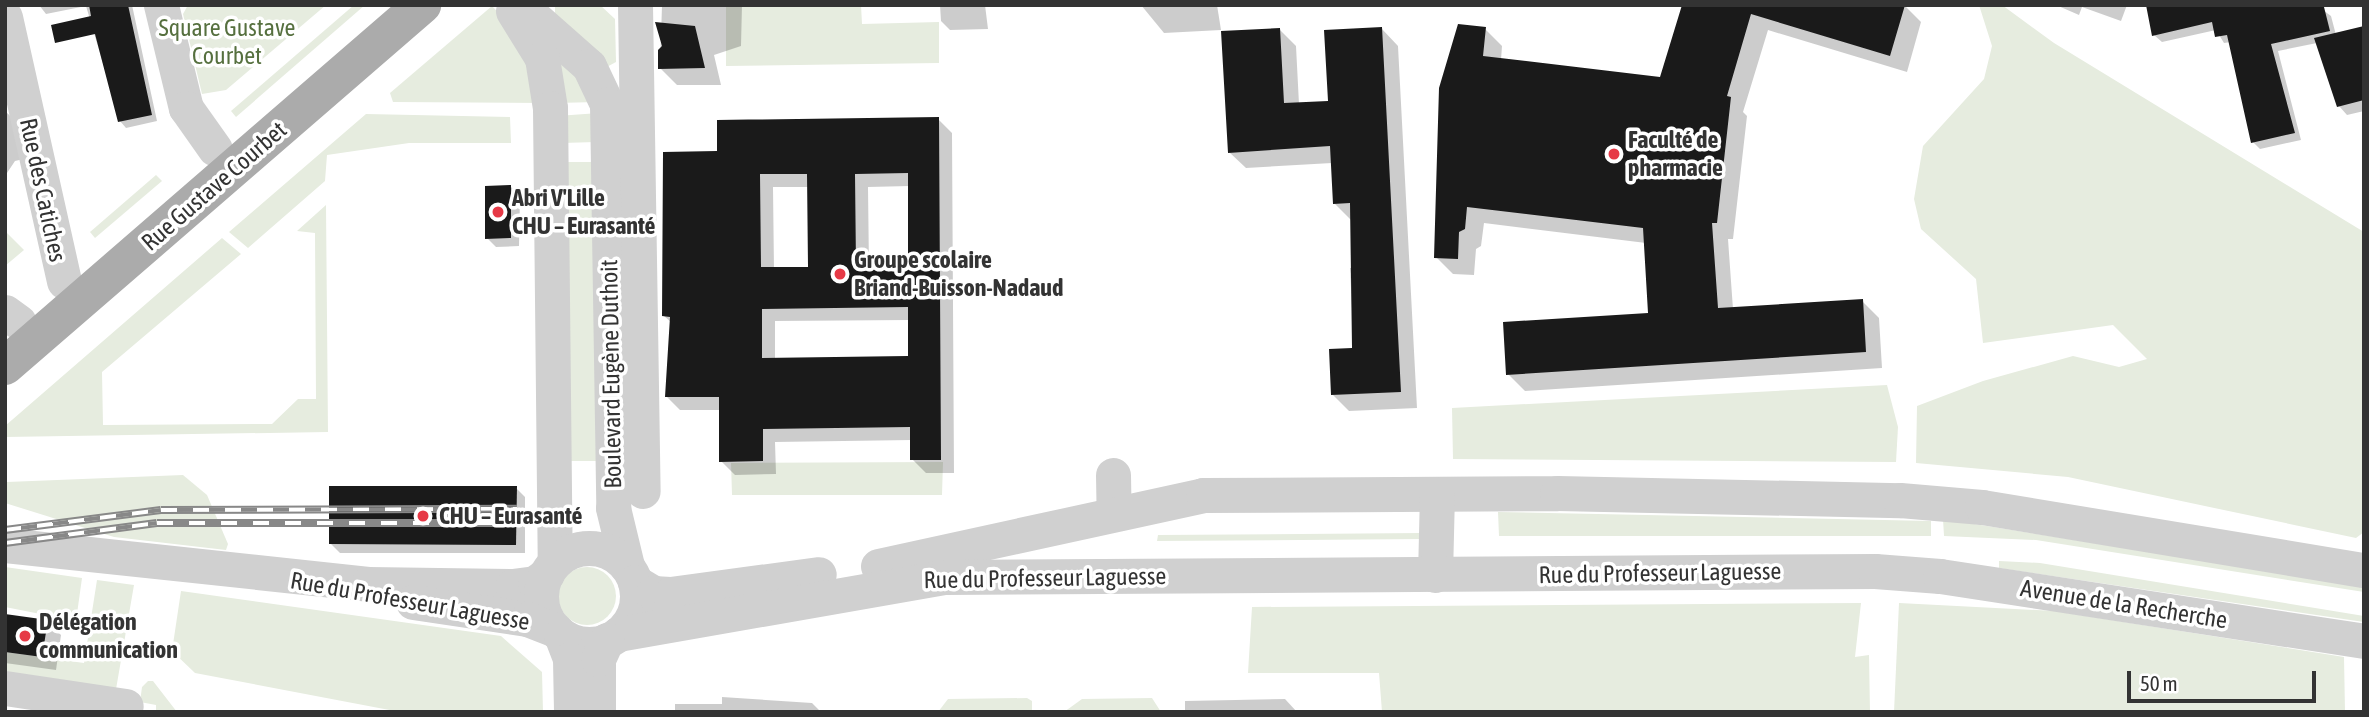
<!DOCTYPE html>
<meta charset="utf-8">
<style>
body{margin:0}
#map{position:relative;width:2369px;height:717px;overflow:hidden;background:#fff;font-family:"Asap Condensed",sans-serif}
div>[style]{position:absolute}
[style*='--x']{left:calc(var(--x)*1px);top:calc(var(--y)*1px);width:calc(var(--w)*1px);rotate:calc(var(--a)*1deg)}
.green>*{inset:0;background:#e6ecdf}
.round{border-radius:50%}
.shadow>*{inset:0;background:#0003}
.building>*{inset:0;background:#1a1a1a}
.minor>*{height:35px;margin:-17.5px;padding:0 17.5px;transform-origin:17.5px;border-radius:17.5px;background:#d0d0d0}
.minor>.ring{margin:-17.5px;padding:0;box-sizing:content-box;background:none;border:35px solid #d0d0d0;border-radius:50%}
.major>*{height:38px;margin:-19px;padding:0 19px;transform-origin:19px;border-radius:19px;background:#ababab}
.rail>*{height:8px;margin-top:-4px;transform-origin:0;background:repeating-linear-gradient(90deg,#fff 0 16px,#888 0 32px);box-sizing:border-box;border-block:2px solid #888}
.dots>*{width:19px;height:19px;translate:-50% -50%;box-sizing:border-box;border:4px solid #fff;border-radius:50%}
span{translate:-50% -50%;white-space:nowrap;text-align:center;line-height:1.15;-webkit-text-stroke:7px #fff;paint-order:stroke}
.park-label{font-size:24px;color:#56703f}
.poi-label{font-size:24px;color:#333;font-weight:700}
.left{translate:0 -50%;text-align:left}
.street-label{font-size:24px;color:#333}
.frame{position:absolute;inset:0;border:7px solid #333;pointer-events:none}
.scale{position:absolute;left:2127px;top:671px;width:189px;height:32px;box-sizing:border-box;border:4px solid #333;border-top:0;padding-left:9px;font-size:21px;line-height:24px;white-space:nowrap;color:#333;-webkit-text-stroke:5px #fff;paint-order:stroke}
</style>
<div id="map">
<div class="green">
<i style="clip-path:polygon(188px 5px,326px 5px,226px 90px,202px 94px,183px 14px)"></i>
<i style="clip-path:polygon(354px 5px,365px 5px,236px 117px,231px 111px)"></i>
<i style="clip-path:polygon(555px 5px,600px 5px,615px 19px,616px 62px,603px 69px,555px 24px)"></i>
<i style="clip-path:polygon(726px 5px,861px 5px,862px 24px,939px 22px,939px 63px,726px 66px)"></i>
<i style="clip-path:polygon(1979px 5px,2002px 5px,2054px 43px,2364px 232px,2364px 532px,2356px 538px,2068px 477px,1916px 463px,1917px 406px,1983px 381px,2073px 356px,2119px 367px,2147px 359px,2113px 325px,1983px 343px,1976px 279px,1921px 229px,1914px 199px,1923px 146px,1984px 79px,1992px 46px)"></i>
<i style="clip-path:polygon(492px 6px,520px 36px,543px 103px,393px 102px,390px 93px)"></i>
<i style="clip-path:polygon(542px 34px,597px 102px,556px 103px)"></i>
<i style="clip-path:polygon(599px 113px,596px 142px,562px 143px,557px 116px)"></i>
<i style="clip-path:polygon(366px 114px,510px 117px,511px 143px,409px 143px,327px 155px,325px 181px,248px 248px,229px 232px)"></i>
<i style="clip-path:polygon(564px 162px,594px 162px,596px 461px,565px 461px)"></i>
<i style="clip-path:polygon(156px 175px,162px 181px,95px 238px,90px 232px)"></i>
<i style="clip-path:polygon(326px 205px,328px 432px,5px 437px,5px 426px,222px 238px,241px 254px,102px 372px,103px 425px,272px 424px,298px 399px,316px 399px,315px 233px,297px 231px)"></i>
<i style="clip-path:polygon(5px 231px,24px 250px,5px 266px)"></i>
<i style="clip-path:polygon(1887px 385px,1898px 427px,1896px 462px,1453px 459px,1452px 408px)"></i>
<i style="clip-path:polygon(943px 462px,942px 495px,732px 495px,731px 463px)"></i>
<i style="clip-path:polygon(183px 475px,207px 495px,228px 544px,226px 550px,114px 537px,5px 503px,7px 482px)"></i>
<i style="clip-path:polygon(1498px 512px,1931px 521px,1931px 536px,1499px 536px)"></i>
<i style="clip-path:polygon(1943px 519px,2364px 586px,2364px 592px,2036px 540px,1944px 536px)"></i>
<i style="clip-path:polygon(1422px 533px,1422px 539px,1157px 541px,1158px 535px)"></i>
<i style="clip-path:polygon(1999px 561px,2040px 563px,2364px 616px,2364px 622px,1999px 568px)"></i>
<i class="round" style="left:558px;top:567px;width:58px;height:58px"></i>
<i style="clip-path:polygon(5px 567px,82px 578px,76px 621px,5px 607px)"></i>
<i style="clip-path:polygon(97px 580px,134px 585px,115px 695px,5px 679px,5px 652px,84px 663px)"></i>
<i style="clip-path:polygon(181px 591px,501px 636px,542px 672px,543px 712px,400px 712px,195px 673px,172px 651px)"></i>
<i style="clip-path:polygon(1861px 603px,1855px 657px,1869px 655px,1870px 712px,1382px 712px,1379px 673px,1248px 673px,1252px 607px)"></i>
<i style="clip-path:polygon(1899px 603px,2054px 611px,2344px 657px,2345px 712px,1894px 712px)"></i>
<i style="clip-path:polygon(148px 681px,153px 681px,177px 712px,156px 712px,156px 705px,140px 702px,142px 687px)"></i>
<i style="clip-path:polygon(1027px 698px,1032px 701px,1032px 712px,938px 712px,948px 699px)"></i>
<i style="clip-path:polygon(1152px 698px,1161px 712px,1064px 712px,1082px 699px)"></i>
</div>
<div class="shadow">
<i style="clip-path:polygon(39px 5px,132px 5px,157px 121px,126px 128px,120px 121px,86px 6px,46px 14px)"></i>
<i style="clip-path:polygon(662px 5px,742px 5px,741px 46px,714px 55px,721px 85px,677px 85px,660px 68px)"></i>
<i style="clip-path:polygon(940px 5px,985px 5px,988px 29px,950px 30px,941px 21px)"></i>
<i style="clip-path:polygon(1141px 5px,1217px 5px,1221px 30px,1164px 33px)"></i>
<i style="clip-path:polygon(1684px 5px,1904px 5px,1921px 22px,1907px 72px,1768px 30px,1743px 112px,1747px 116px,1733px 239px,1728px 239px,1733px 309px,1862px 301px,1879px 318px,1882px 368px,1525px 391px,1508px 374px,1650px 315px,1646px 243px,1484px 223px,1481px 246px,1476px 249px,1474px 275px,1453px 274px,1436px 257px,1485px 29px,1502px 46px,1501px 60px,1661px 79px)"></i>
<i style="clip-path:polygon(2056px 5px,2127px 5px,2121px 21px,2082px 7px,2079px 15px)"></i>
<i style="clip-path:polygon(2148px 5px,2316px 5px,2331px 16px,2336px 35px,2364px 28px,2364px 111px,2347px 115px,2339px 106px,2317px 43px,2278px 51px,2301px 140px,2260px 149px,2253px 142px,2231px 42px,2224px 43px,2216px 30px,2162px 42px,2154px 35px)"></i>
<i style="clip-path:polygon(1382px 29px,1398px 46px,1417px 408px,1349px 411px,1333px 395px,1354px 350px,1350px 268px,1356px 268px,1351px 220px,1334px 203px,1332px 163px,1246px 168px,1229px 152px,1280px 30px,1296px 46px,1299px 104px,1329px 103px)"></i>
<i style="clip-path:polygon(5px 111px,22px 127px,28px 158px,15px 161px,5px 176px)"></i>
<i style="clip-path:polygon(evenodd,938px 119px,952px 133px,954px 473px,926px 473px,912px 459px,912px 440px,775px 442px,776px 474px,735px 475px,721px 461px,721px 410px,680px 410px,667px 397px,672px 323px,664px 316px,719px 153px,938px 119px,910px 186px,910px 268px,869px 268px,868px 187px,910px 186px,938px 119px,773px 187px,809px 187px,810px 268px,774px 269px,773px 187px,938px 119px,910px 320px,910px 358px,775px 360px,775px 321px,910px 320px)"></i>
<i style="clip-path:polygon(511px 187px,520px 196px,519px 246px,496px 247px,487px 238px)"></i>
<i style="clip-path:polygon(516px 488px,525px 497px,525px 553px,340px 553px,331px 544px)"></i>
<i style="clip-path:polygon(5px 616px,47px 622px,61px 635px,56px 670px,5px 663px)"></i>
<i style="clip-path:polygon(722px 697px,812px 703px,821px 712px,675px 712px,675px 704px,722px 704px)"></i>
<i style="clip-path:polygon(1285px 699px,1297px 712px,1185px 712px,1185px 701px)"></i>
</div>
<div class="building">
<i style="clip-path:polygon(89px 5px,128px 5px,152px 115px,118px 122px,95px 34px,55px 43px,51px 25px,91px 16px)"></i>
<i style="clip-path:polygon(1682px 5px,1905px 5px,1890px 56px,1751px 14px,1727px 96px,1731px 97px,1717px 223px,1712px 223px,1718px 308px,1863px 299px,1866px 352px,1506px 375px,1503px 322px,1648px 313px,1643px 228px,1467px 207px,1465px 229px,1459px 232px,1458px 259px,1434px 258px,1439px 88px,1458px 24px,1486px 27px,1483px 56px,1660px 77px)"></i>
<i style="clip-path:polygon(2146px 5px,2324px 7px,2330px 31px,2271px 44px,2295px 133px,2251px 143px,2227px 35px,2215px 37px,2212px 22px,2152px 36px)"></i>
<i style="clip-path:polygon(655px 22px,695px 26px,705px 68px,658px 69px,658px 50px,662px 46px)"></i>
<i style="clip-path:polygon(2364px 26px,2364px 100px,2337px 107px,2314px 38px)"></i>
<i style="clip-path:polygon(1382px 27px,1401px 392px,1331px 395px,1329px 349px,1352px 348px,1350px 203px,1333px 204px,1330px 146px,1228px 153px,1221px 31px,1280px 28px,1284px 103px,1328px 101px,1324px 30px)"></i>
<i style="clip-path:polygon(evenodd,939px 117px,941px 460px,910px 460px,910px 427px,763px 429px,763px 461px,719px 462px,719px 397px,665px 397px,670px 317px,662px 316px,663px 152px,717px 151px,717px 120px,939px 117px,908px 173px,908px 266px,856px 266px,855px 174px,908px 173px,939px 117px,760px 174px,807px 174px,808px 267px,761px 267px,760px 174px,939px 117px,908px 307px,908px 356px,762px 358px,762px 309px,908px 307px)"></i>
<i style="clip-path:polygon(511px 185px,511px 238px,485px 239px,485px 186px)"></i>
<i style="clip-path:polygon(329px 486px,517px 486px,516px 545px,329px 544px)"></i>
<i style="clip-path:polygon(5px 614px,48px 620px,42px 657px,5px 652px)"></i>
</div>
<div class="minor">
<i style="--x:161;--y:5;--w:106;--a:76.4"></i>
<i style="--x:186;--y:108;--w:50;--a:54.7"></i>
<i style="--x:520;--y:5;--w:92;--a:41.5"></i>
<i style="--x:589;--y:66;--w:42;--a:64.7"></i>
<i style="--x:607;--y:104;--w:404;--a:89.1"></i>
<i style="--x:613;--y:508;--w:60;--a:76.4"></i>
<i style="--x:635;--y:5;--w:486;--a:89.1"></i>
<i style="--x:513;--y:11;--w:55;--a:58.3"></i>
<i style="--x:542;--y:58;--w:51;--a:80.9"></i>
<i style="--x:550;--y:108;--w:454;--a:89.4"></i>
<i style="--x:5;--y:17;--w:271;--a:77.4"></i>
<i style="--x:5;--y:312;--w:17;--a:36"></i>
<i style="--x:1113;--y:475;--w:39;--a:89"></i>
<i style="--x:5;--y:545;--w:365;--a:6.1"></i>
<i style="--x:368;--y:584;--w:144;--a:0.8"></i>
<i style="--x:512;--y:586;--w:23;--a:-7"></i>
<i style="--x:535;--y:583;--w:15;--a:-37"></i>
<i class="ring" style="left:541px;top:548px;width:61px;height:61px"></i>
<i style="--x:878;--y:566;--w:333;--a:-12.3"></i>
<i style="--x:1203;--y:495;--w:354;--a:-0.3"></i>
<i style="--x:1557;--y:493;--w:343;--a:1.2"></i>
<i style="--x:1900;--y:500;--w:82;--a:4.9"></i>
<i style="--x:1982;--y:507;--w:387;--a:9.4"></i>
<i style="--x:1435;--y:575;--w:81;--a:-88.6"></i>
<i style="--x:635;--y:582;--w:21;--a:31"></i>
<i style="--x:653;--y:593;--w:17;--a:3"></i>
<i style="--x:670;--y:594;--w:150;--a:-7.6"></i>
<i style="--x:413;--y:602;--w:115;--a:8.5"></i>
<i style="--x:527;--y:619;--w:31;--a:21"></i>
<i style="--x:618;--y:634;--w:331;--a:-9.9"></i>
<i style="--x:944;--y:577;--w:931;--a:-0.37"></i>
<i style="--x:1875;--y:571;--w:65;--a:4.4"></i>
<i style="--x:1940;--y:576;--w:429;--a:8.7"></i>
<i style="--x:561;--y:635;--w:26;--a:69"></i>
<i style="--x:570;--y:659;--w:53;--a:88.9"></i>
<i style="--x:5;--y:688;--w:122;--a:8.5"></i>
<i style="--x:598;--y:712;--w:53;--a:-90"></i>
<i style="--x:598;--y:659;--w:21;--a:-65"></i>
</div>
<div class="major">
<i style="--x:5;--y:366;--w:552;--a:-40.88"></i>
</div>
<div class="rail">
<i style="--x:5;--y:530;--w:157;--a:-7.3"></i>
<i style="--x:161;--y:510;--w:356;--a:-0.2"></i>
<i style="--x:5;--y:543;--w:153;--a:-7.5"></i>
<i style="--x:157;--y:523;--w:359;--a:0"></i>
</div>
<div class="dots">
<i style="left:1614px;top:154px;background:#e63946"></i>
<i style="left:498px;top:212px;background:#e63946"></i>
<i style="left:840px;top:274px;background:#e63946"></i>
<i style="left:423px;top:516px;background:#e63946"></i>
<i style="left:25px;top:636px;background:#e63946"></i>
</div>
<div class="park-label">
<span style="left:227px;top:42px">Square Gustave<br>Courbet</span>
</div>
<div class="poi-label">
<span class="left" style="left:1628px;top:154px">Faculté de<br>pharmacie</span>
<span class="left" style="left:512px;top:212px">Abri V'Lille<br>CHU – Eurasanté</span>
<span class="left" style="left:854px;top:274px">Groupe scolaire<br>Briand-Buisson-Nadaud</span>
<span class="left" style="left:439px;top:516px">CHU – Eurasanté</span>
<span class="left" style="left:39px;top:636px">Délégation<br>communication</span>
</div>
<div class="street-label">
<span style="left:214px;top:186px;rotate:-41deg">Rue Gustave Courbet</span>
<span style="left:43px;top:190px;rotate:78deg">Rue des Catiches</span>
<span style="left:611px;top:374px;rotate:-91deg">Boulevard Eugène Duthoit</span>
<span style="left:1660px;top:573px;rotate:-1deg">Rue du Professeur Laguesse</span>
<span style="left:1045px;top:578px;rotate:-1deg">Rue du Professeur Laguesse</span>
<span style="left:410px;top:601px;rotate:10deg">Rue du Professeur Laguesse</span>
<span style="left:2124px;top:604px;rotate:9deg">Avenue de la Recherche</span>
</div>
<div class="frame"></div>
<div class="scale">50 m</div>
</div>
